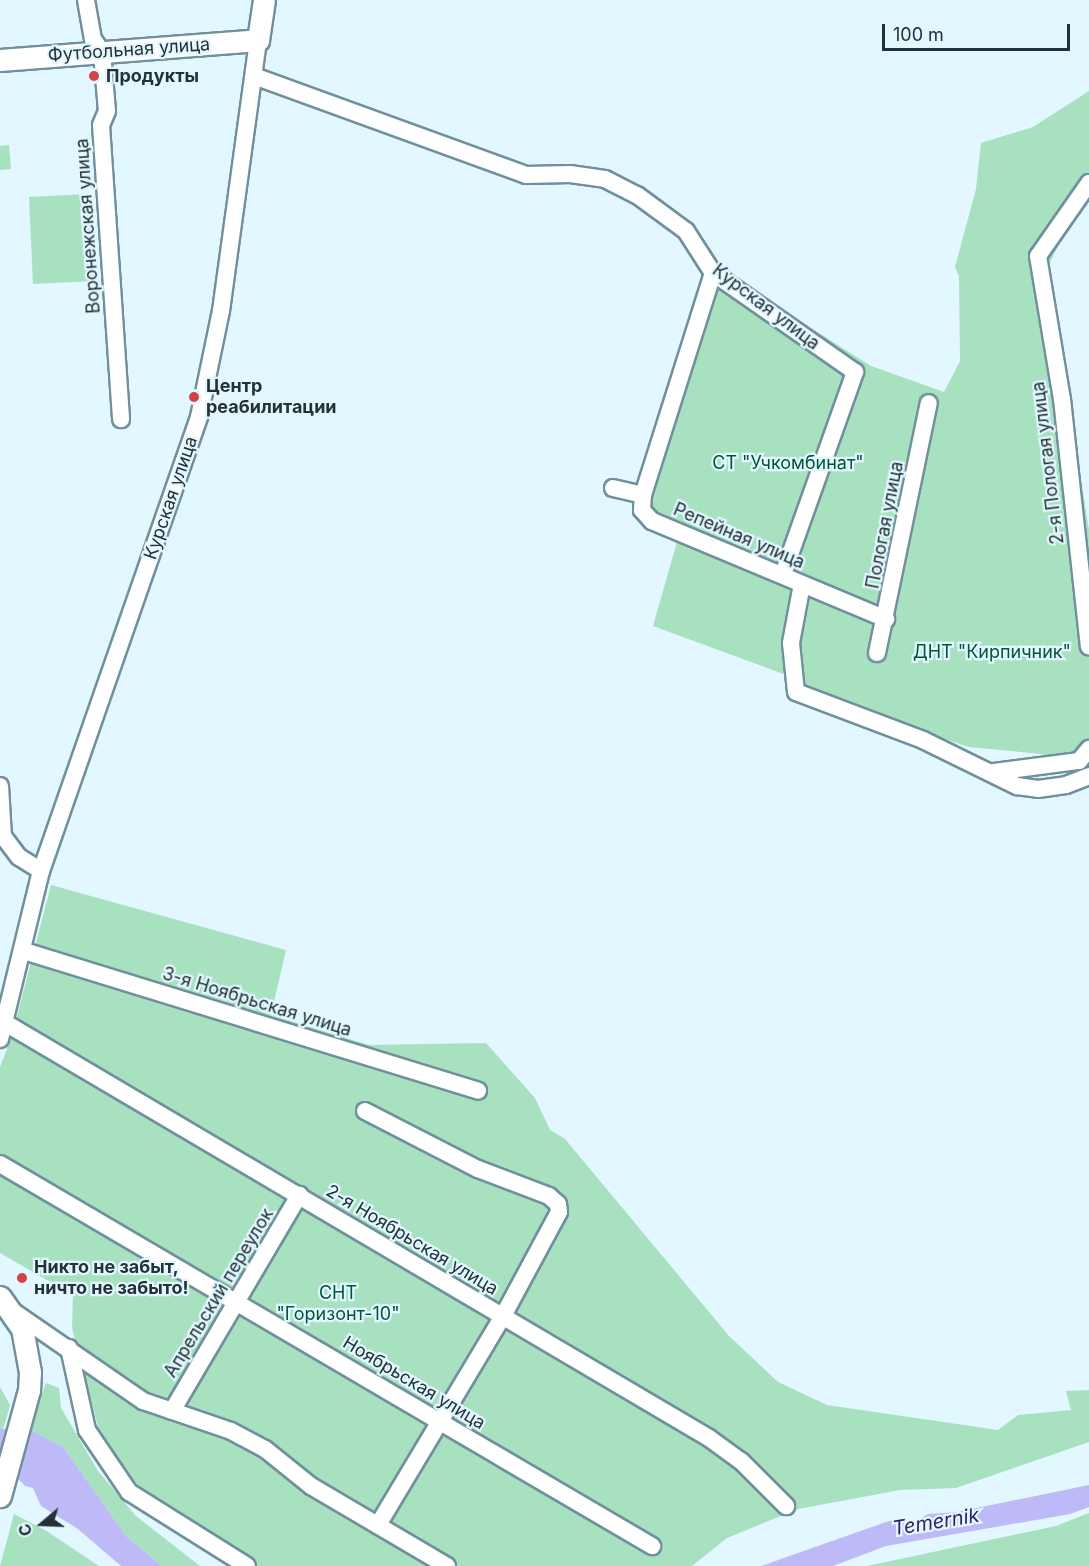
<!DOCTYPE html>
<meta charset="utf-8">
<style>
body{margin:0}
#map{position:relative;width:1089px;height:1566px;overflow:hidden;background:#e2f7ff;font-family:Inter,sans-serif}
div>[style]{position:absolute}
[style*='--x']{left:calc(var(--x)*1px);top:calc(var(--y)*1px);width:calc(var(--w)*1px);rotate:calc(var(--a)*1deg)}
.green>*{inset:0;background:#a7e1bf}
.water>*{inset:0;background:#beb9f7}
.roads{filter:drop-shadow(2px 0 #70909d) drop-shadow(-2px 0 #70909d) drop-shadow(0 2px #70909d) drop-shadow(0 -2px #70909d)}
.minor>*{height:16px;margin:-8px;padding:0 8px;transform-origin:8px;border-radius:8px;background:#fff}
.major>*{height:21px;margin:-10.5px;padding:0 10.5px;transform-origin:10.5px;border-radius:10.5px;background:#fff}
.dots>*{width:16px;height:16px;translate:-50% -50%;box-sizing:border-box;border:3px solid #e2f7ff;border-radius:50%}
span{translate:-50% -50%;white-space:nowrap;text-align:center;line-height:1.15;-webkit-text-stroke:4.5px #e2f7ff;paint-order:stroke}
.street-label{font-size:18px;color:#243237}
.poi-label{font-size:18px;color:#243237;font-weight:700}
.left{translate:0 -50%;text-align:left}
.park-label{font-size:18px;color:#005735}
.water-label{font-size:20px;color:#302066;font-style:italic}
.north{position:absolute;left:12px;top:1494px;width:60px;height:60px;-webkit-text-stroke:4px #e2f7ff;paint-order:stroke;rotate:251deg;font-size:16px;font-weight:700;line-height:24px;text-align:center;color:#243237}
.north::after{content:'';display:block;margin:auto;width:21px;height:27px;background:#243237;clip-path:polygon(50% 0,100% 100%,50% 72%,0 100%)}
.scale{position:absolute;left:882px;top:24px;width:188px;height:27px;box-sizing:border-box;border:3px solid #243237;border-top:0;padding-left:8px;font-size:18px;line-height:21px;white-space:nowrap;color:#243237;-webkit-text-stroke:4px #e2f7ff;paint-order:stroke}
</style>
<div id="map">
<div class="green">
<i style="clip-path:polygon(1089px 91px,1089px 201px,1069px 224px,1047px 268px,1089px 530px,1089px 752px,1075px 765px,1041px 754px,969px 747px,796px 690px,797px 679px,653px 626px,679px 535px,637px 516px,721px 271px,871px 366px,944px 392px,960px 361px,959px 276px,955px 267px,976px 189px,981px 143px,1033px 127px)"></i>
<i style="clip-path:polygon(9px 145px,11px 169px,0 170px,0 146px)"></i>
<i style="clip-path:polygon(89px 194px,93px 281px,33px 284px,29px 197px)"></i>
<i style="clip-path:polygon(51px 885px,286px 950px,271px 1015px,369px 1045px,486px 1043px,535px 1098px,550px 1130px,565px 1139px,729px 1336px,778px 1382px,827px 1405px,998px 1430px,1018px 1415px,1071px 1410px,1066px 1391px,1089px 1390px,1089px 1442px,956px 1488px,900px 1490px,798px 1509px,727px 1538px,692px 1566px,258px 1566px,250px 1562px,147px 1497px,102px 1442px,72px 1328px,73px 1295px,0 1253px,0 1067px,11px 1039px)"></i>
<i style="clip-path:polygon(46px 1383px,59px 1388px,61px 1408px,98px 1471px,136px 1516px,200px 1566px,162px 1566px,127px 1537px,63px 1447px,29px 1429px)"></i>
<i style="clip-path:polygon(0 1387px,10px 1405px,3px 1430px,0 1429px)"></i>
<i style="clip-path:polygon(1089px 1513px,1089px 1566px,867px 1566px,1056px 1526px)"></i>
<i style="clip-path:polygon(14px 1514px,45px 1530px,99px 1566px,0 1566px)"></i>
</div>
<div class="water">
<i style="clip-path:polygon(0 1429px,29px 1429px,63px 1447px,127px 1537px,162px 1566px,121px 1566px,78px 1529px,41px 1506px,33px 1488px,25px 1486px,0 1459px)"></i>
<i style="clip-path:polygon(1089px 1485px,1089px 1507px,1070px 1514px,886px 1546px,833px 1566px,761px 1566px,889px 1521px,916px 1521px,928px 1514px,957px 1512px)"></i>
</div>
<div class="roads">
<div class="minor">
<i style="--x:86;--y:0;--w:40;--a:80"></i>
<i style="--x:93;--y:39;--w:16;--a:55"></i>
<i style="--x:102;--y:52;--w:59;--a:85.2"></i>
<i style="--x:107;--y:111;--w:15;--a:113"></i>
<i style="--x:101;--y:125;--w:295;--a:86.1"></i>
<i style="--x:254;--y:76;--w:289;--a:20"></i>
<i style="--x:526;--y:175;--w:44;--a:-1.3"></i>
<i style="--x:570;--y:174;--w:35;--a:8"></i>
<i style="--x:605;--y:179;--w:36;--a:27"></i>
<i style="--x:637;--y:195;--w:61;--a:36.3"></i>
<i style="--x:686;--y:231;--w:50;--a:57.3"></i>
<i style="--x:713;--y:273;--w:173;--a:34.9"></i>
<i style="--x:855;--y:372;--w:214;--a:109.6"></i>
<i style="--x:1089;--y:183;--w:89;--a:124.9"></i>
<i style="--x:1038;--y:256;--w:145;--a:80.5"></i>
<i style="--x:1062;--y:399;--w:249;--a:83.8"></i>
<i style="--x:713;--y:273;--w:233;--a:107.5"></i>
<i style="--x:643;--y:495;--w:15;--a:94"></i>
<i style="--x:642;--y:510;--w:15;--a:48"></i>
<i style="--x:652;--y:521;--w:254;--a:22.7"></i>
<i style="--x:613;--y:488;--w:31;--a:13"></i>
<i style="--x:802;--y:584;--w:60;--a:100.6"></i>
<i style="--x:791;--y:643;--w:49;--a:84.2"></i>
<i style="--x:796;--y:692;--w:136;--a:20.7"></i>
<i style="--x:923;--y:740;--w:105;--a:26.1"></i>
<i style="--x:1017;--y:786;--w:21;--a:8"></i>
<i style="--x:1038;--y:789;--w:28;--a:-8"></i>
<i style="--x:1066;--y:785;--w:25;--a:-21"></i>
<i style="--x:877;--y:653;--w:255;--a:-78.3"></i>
<i style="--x:994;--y:772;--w:86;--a:-7.4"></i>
<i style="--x:1079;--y:761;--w:16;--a:-50"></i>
<i style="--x:0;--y:786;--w:50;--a:86.6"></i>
<i style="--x:3;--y:836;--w:26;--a:53"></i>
<i style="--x:19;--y:857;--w:26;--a:32"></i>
<i style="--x:24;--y:951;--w:475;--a:17.1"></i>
<i style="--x:7;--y:1024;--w:815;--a:30.53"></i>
<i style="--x:709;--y:1438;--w:39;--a:36"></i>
<i style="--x:741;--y:1461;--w:64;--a:45"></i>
<i style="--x:0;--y:1039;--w:173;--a:-76.3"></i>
<i style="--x:41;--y:871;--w:481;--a:-70.8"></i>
<i style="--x:199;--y:417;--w:108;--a:-78.3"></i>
<i style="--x:221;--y:311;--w:274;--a:-82.2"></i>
<i style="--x:365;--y:1111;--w:127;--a:27.2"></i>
<i style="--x:478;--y:1169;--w:76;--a:20.8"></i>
<i style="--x:549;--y:1196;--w:12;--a:42"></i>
<i style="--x:558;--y:1204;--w:8;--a:83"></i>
<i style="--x:559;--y:1212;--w:118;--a:118.3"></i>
<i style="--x:503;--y:1316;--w:244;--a:120.9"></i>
<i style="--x:0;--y:1164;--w:756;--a:30.37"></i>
<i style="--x:14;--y:1312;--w:157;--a:34.6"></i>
<i style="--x:143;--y:1401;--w:93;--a:18.8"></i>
<i style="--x:231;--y:1431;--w:38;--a:28"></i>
<i style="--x:265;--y:1449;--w:59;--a:38.8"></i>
<i style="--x:311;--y:1486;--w:158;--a:30.5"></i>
<i style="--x:69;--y:1348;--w:84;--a:77.6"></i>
<i style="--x:87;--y:1430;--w:75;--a:55.9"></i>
<i style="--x:129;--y:1492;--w:139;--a:32.1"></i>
<i style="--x:172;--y:1411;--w:251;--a:-59.5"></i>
</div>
<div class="major">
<i style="--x:0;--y:60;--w:259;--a:-4.4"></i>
<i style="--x:258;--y:40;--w:40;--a:-81.5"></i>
<i style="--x:0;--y:1297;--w:38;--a:55"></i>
<i style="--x:22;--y:1328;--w:45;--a:79.7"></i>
<i style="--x:30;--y:1372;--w:18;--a:93"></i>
<i style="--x:29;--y:1390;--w:110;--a:105.3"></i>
</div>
</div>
<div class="dots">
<i style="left:94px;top:76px;background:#d34441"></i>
<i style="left:194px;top:397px;background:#d34441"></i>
<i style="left:22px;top:1278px;background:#d34441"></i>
</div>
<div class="street-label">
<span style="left:129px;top:50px;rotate:-4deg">Футбольная улица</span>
<span style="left:88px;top:226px;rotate:-94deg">Воронежская улица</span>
<span style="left:766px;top:307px;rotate:37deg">Курская улица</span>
<span style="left:1048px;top:463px;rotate:-97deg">2-я Пологая улица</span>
<span style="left:171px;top:498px;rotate:-71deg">Курская улица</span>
<span style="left:885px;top:525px;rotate:-79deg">Пологая улица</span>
<span style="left:739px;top:536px;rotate:23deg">Репейная улица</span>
<span style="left:257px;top:1002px;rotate:17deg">3-я Ноябрьская улица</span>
<span style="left:412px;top:1240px;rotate:31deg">2-я Ноябрьская улица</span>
<span style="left:219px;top:1293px;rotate:-59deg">Апрельский переулок</span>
<span style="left:414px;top:1383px;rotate:31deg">Ноябрьская улица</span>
</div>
<div class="poi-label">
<span class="left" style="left:106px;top:76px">Продукты</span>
<span class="left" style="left:206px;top:397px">Центр<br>реабилитации</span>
<span class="left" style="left:34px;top:1278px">Никто не забыт,<br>ничто не забыто!</span>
</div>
<div class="park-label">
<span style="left:788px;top:463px">СТ "Учкомбинат"</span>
<span style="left:992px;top:652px">ДНТ "Кирпичник"</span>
<span style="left:338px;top:1304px">СНТ<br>"Горизонт-10"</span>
</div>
<div class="water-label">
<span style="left:936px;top:1522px;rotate:-9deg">Temernik</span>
</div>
<div class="north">С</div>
<div class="scale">100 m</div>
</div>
